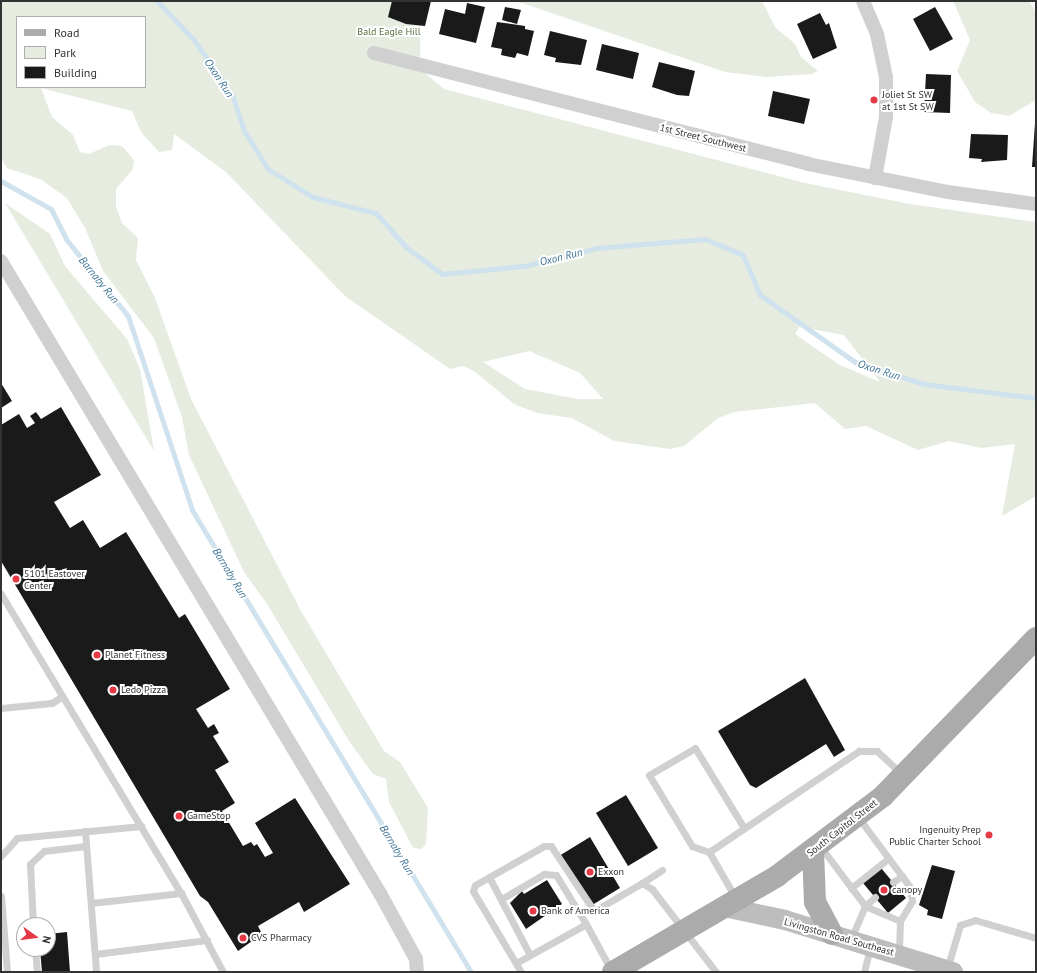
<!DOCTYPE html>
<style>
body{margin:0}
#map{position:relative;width:1037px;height:973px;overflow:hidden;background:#fff;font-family:"PT Sans",sans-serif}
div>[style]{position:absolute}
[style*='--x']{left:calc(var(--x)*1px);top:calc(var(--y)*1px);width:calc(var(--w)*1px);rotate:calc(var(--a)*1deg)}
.green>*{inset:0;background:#e6ecdf}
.stream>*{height:5px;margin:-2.5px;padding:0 2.5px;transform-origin:2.5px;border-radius:2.5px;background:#cfe2ee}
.building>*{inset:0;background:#1a1a1a}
.lane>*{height:7px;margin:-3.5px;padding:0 3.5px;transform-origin:3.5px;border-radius:3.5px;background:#d0d0d0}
.street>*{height:14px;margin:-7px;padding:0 7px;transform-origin:7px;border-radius:7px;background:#d0d0d0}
.secondary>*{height:20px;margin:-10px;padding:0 10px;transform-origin:10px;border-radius:10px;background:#bdbdbd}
.primary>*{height:22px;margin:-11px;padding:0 11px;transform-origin:11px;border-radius:11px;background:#ababab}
.dots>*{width:11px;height:11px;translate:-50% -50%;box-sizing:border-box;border:2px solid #fff;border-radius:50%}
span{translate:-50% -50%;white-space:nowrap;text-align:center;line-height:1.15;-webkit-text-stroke:4px #fff;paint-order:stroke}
.park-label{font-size:10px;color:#56703f}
.poi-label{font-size:10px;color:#333}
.left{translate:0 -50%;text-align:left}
.right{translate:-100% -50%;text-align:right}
.street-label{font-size:10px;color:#333}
.water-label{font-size:11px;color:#3f7597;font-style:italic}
.frame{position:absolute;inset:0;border:2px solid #333;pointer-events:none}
.legend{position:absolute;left:16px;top:16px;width:130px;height:72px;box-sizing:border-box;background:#fff;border:1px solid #adadad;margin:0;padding:5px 7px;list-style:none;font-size:12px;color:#333}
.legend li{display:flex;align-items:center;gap:8px;height:20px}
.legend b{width:20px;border:1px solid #adadad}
.north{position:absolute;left:16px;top:917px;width:40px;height:40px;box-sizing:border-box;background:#fff;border:1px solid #adadad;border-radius:50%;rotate:104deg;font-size:11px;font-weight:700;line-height:16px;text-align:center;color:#333}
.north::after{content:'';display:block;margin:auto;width:14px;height:18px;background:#e63946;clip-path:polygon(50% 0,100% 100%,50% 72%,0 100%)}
</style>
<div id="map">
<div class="green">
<i style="clip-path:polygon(evenodd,1px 1px,421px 1px,420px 69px,444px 89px,805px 183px,910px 204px,1036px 222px,1036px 496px,1002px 516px,1015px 444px,981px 448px,949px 441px,918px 450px,866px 426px,845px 429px,815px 403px,734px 412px,718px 418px,684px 446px,670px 449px,614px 441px,572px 418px,537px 413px,514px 404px,474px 371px,463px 366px,450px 369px,345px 296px,226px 172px,174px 134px,172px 150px,159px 152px,141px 132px,132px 111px,41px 88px,52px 117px,73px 135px,80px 152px,89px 154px,109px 145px,122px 146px,134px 160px,133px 169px,116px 189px,116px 207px,122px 223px,138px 238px,136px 260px,155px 298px,191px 399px,301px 611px,384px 751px,400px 762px,428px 808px,426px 844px,421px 849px,413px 848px,389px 802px,386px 779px,373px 774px,349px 741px,267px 604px,244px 572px,189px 455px,182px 417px,154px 338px,103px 271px,85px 228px,67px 198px,40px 179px,7px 168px,1px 158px,1px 1px,17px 17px,145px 17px,145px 87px,17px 87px,17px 17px,1px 1px,799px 327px,844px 335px,880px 382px,840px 365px,809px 344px,795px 334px,799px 327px,1px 1px,529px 351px,580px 373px,603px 399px,578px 399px,525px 389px,483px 362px,529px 351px)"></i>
<i style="clip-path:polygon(516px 1px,762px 1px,775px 27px,795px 44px,801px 57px,818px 71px,812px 74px,766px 77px,725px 72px)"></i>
<i style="clip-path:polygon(953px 1px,1029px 1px,1036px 12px,1036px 100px,1009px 116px,991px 113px,975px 102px,957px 71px,970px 40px)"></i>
<i style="clip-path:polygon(5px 203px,50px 234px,65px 266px,127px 339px,140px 369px,154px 451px)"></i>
</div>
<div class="stream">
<i style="--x:157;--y:1;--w:54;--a:46.5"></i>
<i style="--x:194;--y:40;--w:66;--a:54.9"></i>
<i style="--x:232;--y:94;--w:39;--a:72"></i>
<i style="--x:244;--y:131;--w:45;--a:57.7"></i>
<i style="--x:268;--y:169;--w:53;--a:31.9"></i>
<i style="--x:313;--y:197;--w:65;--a:14.3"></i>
<i style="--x:376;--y:213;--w:45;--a:48.6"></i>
<i style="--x:406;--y:247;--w:45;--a:36.9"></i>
<i style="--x:442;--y:274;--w:82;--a:-5.6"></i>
<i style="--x:524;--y:266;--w:74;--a:-14"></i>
<i style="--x:596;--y:248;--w:109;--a:-4.7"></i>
<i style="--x:705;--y:239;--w:41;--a:22.8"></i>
<i style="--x:743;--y:255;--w:43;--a:67"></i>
<i style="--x:760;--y:295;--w:116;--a:35.2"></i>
<i style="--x:855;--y:362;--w:72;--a:17.7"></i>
<i style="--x:924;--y:384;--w:113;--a:7.1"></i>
<i style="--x:1;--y:181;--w:57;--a:29.2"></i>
<i style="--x:51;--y:209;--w:34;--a:63"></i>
<i style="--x:66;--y:239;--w:99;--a:51.2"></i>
<i style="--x:128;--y:316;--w:204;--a:71.7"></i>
<i style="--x:192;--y:510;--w:540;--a:58.87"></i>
</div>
<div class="building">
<i style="clip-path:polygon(392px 1px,431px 1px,425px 26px,406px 24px,388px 17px)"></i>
<i style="clip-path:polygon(467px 3px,485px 7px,476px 43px,439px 34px,445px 9px,465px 14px)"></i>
<i style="clip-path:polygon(505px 7px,521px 10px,517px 24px,502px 20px)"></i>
<i style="clip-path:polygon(935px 7px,953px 39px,930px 51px,913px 19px)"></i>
<i style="clip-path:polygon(820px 13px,826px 25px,829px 23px,837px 48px,813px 59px,797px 24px)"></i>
<i style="clip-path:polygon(497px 22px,525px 26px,525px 29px,534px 31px,528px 56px,517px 53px,515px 58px,501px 55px,502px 49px,491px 47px)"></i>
<i style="clip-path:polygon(550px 31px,587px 40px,581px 65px,555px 62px,556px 58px,544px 55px)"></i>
<i style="clip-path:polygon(602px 44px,639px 53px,633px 79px,596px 70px)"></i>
<i style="clip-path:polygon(659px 62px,695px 71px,689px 96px,677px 95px,652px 87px)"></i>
<i style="clip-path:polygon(926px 74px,951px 75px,950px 113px,924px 112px)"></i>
<i style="clip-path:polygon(773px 91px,810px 99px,804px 124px,768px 116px)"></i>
<i style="clip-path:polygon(1035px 123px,1036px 123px,1036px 167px,1032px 167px)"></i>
<i style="clip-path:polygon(971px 134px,1008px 135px,1007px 160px,981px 162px,982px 159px,969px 158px)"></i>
<i style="clip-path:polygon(1px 383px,12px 401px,1px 408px)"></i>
<i style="clip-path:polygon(61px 407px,101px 475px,54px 502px,70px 528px,83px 520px,100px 548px,126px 532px,179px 618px,185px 614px,230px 689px,196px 709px,208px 728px,214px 724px,219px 733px,213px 736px,229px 762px,215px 770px,235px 803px,222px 811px,243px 846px,251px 842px,254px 846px,257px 844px,265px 857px,273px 853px,255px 823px,295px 798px,350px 884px,304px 912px,299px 902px,258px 926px,262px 934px,238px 951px,208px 902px,200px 896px,1px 561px,1px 425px,19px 414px,27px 428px,35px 423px,30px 416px,36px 412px,41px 419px)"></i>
<i style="clip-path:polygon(805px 678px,845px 750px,834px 757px,826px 744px,756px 788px,750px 785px,718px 731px)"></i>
<i style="clip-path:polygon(626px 795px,658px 848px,628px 866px,596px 813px)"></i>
<i style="clip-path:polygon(590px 837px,620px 888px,589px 907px,559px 856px)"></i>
<i style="clip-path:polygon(932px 865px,955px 871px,942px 919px,927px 915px,928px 910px,919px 905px)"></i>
<i style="clip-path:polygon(881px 868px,906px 898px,888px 913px,863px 883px)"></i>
<i style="clip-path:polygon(547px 880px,562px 904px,526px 929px,510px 903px,522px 891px,524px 894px)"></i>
<i style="clip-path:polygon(67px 932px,70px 972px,42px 972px,40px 949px,48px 949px,48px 934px)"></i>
</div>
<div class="lane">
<i style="--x:1;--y:594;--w:349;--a:59"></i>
<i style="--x:181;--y:893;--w:89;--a:62"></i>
<i style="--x:1;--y:708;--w:51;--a:-5.6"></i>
<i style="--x:52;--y:703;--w:11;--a:-34"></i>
<i style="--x:858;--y:817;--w:87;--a:53.4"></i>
<i style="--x:910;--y:887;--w:14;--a:82"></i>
<i style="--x:912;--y:901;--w:23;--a:121"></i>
<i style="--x:900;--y:921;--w:32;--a:92"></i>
<i style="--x:85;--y:831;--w:141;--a:85.5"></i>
<i style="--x:820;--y:846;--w:75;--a:53.1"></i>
<i style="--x:865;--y:906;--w:36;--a:113"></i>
<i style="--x:709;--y:852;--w:18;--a:-161"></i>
<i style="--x:692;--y:846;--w:83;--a:-121.2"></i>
<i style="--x:649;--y:775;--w:53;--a:-30.4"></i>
<i style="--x:695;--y:748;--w:94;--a:58.5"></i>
<i style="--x:1;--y:856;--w:24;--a:-48"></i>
<i style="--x:17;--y:838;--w:125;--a:-5.5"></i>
<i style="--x:489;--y:877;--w:88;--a:62.3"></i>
<i style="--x:893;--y:882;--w:11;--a:-34"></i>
<i style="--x:642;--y:883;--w:24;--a:-33"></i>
<i style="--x:851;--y:888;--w:48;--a:-38.3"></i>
<i style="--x:1;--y:896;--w:76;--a:85.5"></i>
<i style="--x:735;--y:897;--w:52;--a:-120"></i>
<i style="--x:709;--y:852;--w:181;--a:-34"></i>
<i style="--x:859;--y:751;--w:18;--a:0"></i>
<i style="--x:877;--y:751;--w:34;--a:43"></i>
<i style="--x:875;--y:897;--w:13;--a:138"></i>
<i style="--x:865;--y:906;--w:38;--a:23"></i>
<i style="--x:503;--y:898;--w:48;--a:-30.3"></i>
<i style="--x:544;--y:874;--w:12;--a:5"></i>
<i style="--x:556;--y:875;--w:57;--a:58.5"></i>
<i style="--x:91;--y:903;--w:91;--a:-6.3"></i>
<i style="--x:33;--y:925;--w:61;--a:-92.8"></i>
<i style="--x:30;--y:864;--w:19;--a:-43"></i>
<i style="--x:44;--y:851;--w:42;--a:-6.8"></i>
<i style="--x:35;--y:949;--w:23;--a:85"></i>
<i style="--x:95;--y:954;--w:113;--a:-7.1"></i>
<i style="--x:516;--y:963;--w:80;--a:-29.1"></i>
<i style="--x:586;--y:924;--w:52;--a:61.5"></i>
<i style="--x:947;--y:969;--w:46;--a:-73.5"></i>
<i style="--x:960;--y:925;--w:16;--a:-18"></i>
<i style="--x:975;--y:920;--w:64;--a:16.4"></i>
<i style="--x:521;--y:972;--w:94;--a:-120.7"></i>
<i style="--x:473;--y:891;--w:6;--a:-72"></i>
<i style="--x:475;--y:885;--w:79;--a:-29.5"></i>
<i style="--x:544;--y:846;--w:7;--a:0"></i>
<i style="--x:551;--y:846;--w:78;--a:56.5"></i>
<i style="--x:594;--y:911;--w:56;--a:-30.3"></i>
<i style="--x:642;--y:883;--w:12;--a:31"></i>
<i style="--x:652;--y:889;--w:105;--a:52.4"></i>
<i style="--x:864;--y:972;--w:25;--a:-76"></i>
</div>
<div class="street">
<i style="--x:863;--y:1;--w:36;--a:67"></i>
<i style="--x:877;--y:34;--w:44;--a:78.2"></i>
<i style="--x:886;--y:77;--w:40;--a:90"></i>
<i style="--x:886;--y:117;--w:62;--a:100.2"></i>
<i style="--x:374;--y:53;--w:448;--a:14.3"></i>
<i style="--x:808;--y:164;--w:143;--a:11.3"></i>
<i style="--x:948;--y:192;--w:89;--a:7.8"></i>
<i style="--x:1;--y:261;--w:739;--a:59.06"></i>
<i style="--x:381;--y:895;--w:73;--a:61.3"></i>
<i style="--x:416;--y:959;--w:13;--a:86"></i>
</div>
<div class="secondary">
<i style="--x:724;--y:907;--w:62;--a:12"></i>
<i style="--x:785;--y:920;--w:176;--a:17.2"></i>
</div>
<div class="primary">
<i style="--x:813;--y:851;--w:51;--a:87.8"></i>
<i style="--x:815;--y:902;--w:36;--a:62"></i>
<i style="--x:613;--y:972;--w:190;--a:-30.3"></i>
<i style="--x:777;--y:876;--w:133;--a:-37"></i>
<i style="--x:883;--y:796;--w:220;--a:-45.9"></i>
</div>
<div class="dots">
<i style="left:874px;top:100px;background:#e63946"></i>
<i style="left:16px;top:579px;background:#e63946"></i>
<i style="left:97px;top:655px;background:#e63946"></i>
<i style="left:113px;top:690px;background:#e63946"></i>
<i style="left:179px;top:816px;background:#e63946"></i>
<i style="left:989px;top:835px;background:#e63946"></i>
<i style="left:590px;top:872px;background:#e63946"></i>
<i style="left:884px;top:890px;background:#e63946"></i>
<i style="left:533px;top:911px;background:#e63946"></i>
<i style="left:243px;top:938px;background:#e63946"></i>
</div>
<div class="park-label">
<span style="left:389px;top:32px">Bald Eagle Hill</span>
</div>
<div class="poi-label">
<span class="left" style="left:882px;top:100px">Joliet St SW<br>at 1st St SW</span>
<span class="left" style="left:24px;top:579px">5101 Eastover<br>Center</span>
<span class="left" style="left:105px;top:655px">Planet Fitness</span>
<span class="left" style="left:121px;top:690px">Ledo Pizza</span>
<span class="left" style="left:187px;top:816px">GameStop</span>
<span class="right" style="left:981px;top:835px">Ingenuity Prep<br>Public Charter School</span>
<span class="left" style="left:598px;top:872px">Exxon</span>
<span class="left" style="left:892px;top:890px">canopy</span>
<span class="left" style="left:541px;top:911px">Bank of America</span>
<span class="left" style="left:251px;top:938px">CVS Pharmacy</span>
</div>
<div class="street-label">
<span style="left:703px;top:138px;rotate:14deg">1st Street Southwest</span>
<span style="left:842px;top:828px;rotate:-38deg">South Capitol Street</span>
<span style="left:839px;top:937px;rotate:16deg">Livingston Road Southeast</span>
</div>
<div class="water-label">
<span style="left:219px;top:78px;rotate:57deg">Oxon Run</span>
<span style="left:561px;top:257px;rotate:-14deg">Oxon Run</span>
<span style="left:99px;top:280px;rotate:51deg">Barnaby Run</span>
<span style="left:879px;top:370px;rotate:18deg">Oxon Run</span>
<span style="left:230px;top:573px;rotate:59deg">Barnaby Run</span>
<span style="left:397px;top:850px;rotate:59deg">Barnaby Run</span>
</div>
<div class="frame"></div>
<ul class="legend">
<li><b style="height:5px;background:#ababab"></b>Road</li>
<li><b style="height:11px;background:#e6ecdf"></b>Park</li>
<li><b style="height:11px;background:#1a1a1a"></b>Building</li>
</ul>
<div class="north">N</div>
</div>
